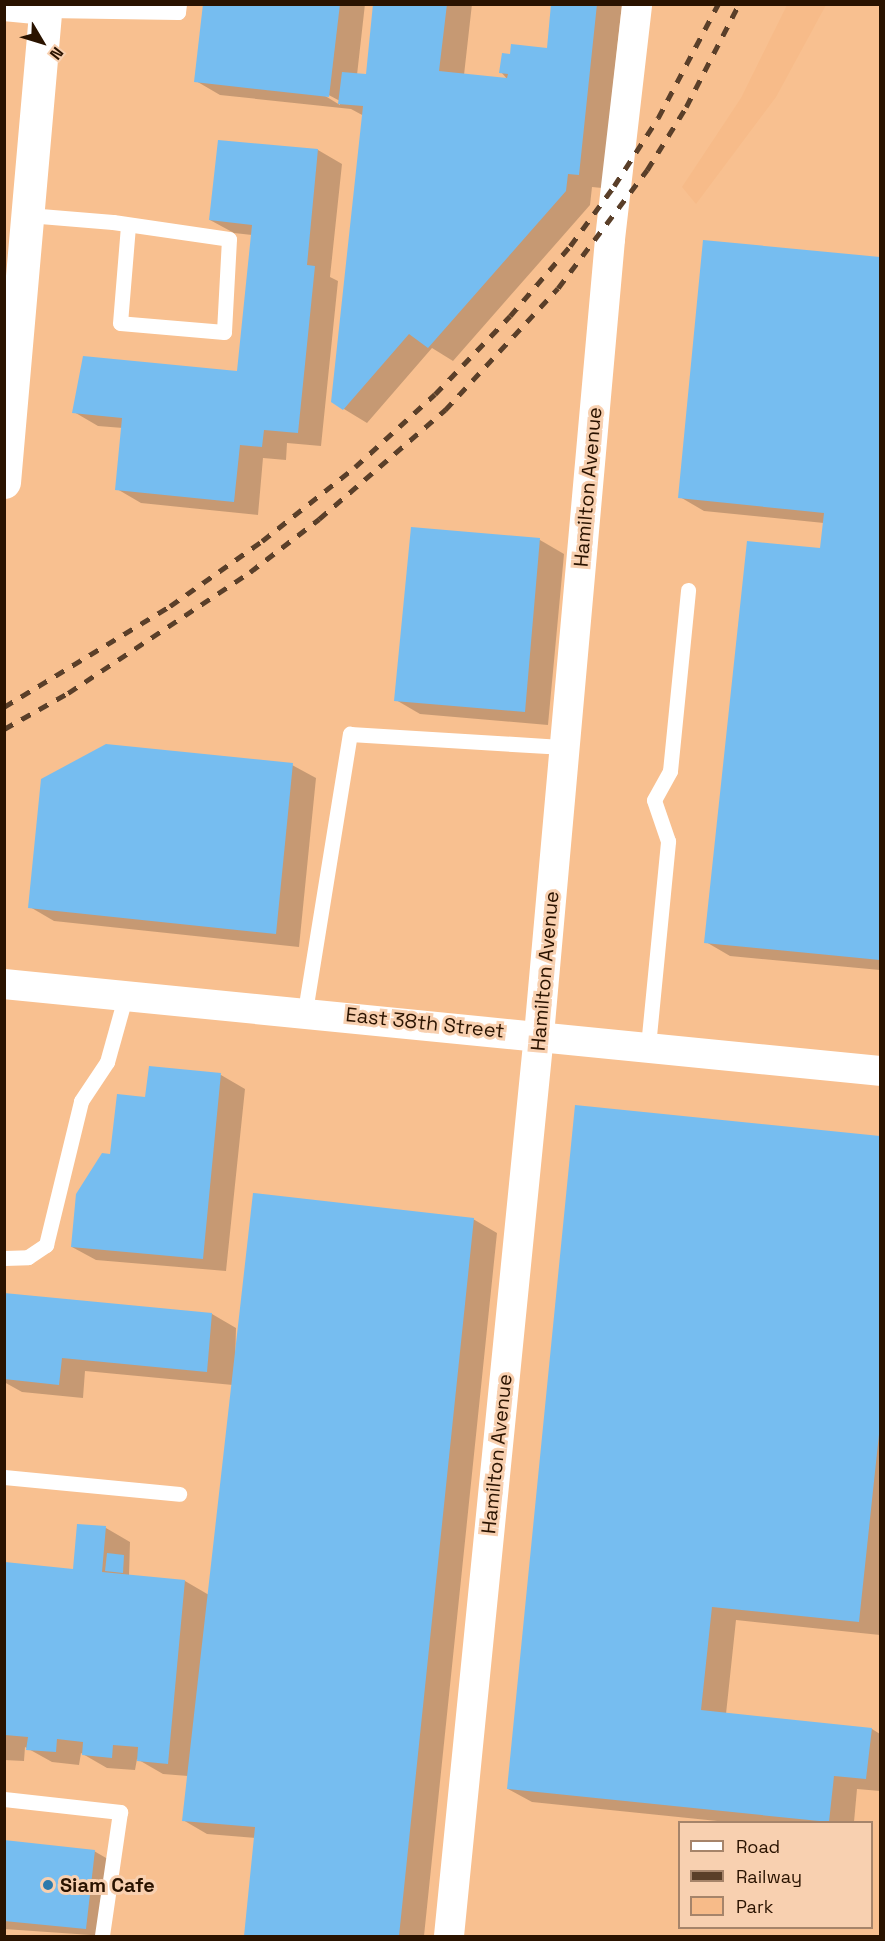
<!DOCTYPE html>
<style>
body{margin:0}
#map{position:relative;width:885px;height:1941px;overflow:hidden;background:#f8d0b0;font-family:"Space Grotesk",sans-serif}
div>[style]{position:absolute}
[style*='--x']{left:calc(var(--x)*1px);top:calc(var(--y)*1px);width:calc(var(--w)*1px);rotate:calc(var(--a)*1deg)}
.built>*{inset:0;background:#f8c090}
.green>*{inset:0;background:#f7bb89}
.shadow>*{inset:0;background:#0003}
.building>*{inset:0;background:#76bdf0}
.service>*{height:15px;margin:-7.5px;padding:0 7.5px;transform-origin:7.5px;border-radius:7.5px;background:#fff}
.minor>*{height:30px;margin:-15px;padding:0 15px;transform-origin:15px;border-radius:15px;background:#fff}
.secondary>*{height:33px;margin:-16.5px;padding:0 16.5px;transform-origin:16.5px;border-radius:16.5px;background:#fff}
.rail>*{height:4.5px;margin-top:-2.25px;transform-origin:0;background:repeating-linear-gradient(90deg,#5a3f29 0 10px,transparent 0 20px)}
.dots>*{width:16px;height:16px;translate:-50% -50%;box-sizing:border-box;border:3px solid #f8d0b0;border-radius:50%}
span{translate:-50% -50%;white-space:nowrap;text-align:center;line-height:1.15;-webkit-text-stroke:6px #f8d0b0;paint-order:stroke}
.street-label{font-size:20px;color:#2a1300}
.poi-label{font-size:20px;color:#2a1300;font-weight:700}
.left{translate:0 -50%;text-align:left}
.frame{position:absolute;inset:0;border:6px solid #2a1300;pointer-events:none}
.legend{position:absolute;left:678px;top:1821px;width:195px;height:108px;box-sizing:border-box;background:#f8d0b0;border:2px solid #a6846a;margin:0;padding:8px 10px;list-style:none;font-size:18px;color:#2a1300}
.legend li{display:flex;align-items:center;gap:12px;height:30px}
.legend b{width:30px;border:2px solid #a6846a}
.north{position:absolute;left:12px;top:12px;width:60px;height:60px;-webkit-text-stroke:4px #f8d0b0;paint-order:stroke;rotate:128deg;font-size:16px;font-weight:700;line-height:24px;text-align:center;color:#2a1300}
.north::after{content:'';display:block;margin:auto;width:21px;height:27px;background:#2a1300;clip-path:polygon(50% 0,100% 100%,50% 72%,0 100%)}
</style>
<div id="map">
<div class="built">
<i style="clip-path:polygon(evenodd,5px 5px,880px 5px,880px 1936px,5px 1936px,5px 5px,680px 1822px,872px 1822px,872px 1928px,680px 1928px,680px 1822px)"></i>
</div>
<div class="green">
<i style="clip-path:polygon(787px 5px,826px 5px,776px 97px,696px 204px,682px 187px,741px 98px)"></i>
</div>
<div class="shadow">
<i style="clip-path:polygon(evenodd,205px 4px,365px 4px,357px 75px,367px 76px,375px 4px,472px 4px,464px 75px,508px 80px,501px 72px,511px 56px,548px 49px,553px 4px,622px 4px,602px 188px,592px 187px,590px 205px,453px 361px,432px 348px,367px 423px,344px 409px,364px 116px,351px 109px,220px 95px,196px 81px,205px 4px,323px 92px,340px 101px,340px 105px,322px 94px,323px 92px)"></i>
<i style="clip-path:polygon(220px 142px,318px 150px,342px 164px,330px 277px,338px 281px,321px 446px,287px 443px,286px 460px,263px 458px,258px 515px,141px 503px,117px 489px,123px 428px,98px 426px,74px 412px,238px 373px,252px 235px,234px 233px,210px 220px)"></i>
<i style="clip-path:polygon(705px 242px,880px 259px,880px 970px,730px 956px,706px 942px,821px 550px,824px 523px,704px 511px,680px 497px)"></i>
<i style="clip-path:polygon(412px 529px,540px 540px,564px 554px,548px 725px,420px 714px,396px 700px)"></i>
<i style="clip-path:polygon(292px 765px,316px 778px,299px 947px,54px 921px,30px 907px)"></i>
<i style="clip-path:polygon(150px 1068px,221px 1075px,245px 1089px,226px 1271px,96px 1260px,72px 1247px,112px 1155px,147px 1099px)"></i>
<i style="clip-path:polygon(576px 1107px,880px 1138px,880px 1635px,736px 1620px,726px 1714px,872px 1729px,880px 1734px,880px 1791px,857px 1789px,854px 1822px,727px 1822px,532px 1802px,508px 1789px)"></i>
<i style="clip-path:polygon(473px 1219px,497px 1233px,424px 1936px,245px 1936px,256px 1838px,207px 1834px,183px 1820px,188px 1776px,163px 1774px,137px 1759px,135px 1770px,107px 1768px,81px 1753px,79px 1765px,52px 1762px,25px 1747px,24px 1761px,4px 1760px,4px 1564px,74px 1570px,78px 1525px,106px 1528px,130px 1542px,129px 1576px,185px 1581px,209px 1595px,233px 1385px,85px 1371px,83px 1398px,22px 1392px,4px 1382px,6px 1294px,212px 1314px,236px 1328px,235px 1365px)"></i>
<i style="clip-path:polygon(4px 1842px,94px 1851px,113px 1862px,105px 1936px,4px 1929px)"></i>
</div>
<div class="building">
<i style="clip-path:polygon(203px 4px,340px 4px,329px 97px,194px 82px)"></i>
<i style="clip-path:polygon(373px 4px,447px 4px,439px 71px,507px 78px,508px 74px,499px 73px,502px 53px,510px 54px,511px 44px,547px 48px,551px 4px,597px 4px,579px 175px,568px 174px,566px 191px,428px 348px,409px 334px,343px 410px,331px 402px,363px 106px,338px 104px,342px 72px,366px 74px)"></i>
<i style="clip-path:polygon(218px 140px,318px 149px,307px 265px,315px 266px,298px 433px,264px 430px,262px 447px,240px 445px,234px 502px,115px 490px,122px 418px,72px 413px,83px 356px,237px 371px,252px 225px,209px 220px)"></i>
<i style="clip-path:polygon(703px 240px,880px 257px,880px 960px,704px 943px,747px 541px,820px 548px,824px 513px,678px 498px)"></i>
<i style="clip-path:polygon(411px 527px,540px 538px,525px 712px,394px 701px)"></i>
<i style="clip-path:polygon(106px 744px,293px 763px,276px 934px,28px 908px,41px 779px)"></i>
<i style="clip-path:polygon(149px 1066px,221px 1073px,203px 1259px,71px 1247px,76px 1194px,102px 1153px,110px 1154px,117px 1094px,145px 1097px)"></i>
<i style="clip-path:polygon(575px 1105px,880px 1136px,880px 1425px,859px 1622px,712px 1607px,701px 1710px,872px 1728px,866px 1779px,834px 1776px,829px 1822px,507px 1789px)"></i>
<i style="clip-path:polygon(253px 1193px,474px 1218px,399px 1936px,244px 1936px,255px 1827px,182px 1821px)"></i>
<i style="clip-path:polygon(4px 1293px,212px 1313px,207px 1372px,62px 1358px,59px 1385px,4px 1379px)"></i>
<i style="clip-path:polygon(77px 1524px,106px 1526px,102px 1572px,185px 1580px,168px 1764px,137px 1761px,138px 1747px,113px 1745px,112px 1758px,82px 1755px,83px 1742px,57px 1739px,56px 1752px,26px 1750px,28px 1737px,5px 1735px,5px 1562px,73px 1569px)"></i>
<i style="clip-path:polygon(107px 1553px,124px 1555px,123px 1573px,105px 1571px)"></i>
<i style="clip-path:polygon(4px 1840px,95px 1850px,86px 1929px,4px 1921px)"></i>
</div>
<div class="service">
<i style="--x:46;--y:10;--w:132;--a:0.9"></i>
<i style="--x:178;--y:12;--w:8;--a:-83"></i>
<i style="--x:28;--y:215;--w:85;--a:4.7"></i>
<i style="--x:113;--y:222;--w:117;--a:8.3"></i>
<i style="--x:229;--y:239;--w:93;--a:93.1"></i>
<i style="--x:224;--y:332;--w:104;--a:-175.1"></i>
<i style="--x:120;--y:323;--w:97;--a:-85.3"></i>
<i style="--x:305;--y:1011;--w:281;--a:-80.8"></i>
<i style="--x:350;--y:734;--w:215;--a:3.5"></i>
<i style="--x:648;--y:1046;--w:206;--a:-84.4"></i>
<i style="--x:668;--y:841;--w:43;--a:-108.9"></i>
<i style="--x:654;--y:800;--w:33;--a:-61"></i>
<i style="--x:670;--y:771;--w:182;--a:-84.3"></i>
<i style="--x:4;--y:1258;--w:24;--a:-2"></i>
<i style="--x:28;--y:1257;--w:22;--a:-34"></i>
<i style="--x:46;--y:1245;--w:148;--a:-76.3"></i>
<i style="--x:81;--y:1101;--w:47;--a:-56.3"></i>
<i style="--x:107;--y:1062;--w:71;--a:-74.4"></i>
<i style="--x:4;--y:1477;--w:176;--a:5.5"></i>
<i style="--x:4;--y:1799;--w:117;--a:6.4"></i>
<i style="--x:120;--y:1812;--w:125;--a:98.3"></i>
</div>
<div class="minor">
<i style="--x:4;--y:6;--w:42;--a:5.4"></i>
<i style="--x:4;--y:984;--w:880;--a:5.67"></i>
<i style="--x:449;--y:1936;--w:905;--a:-84.3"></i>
<i style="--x:539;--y:1035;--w:799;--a:-84.9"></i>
<i style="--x:610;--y:239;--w:237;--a:-83.4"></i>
</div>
<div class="secondary">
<i style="--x:4;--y:482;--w:480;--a:-85"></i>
</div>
<div class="rail">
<i style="--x:4;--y:707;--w:194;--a:-31.3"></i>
<i style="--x:170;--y:606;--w:113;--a:-35.2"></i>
<i style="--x:262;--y:541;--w:119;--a:-38.5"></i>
<i style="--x:355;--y:467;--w:108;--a:-42.4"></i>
<i style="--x:435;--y:394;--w:108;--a:-46.1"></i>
<i style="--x:510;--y:316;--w:92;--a:-49.4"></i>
<i style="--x:570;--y:246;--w:74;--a:-53.7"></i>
<i style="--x:614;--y:186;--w:81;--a:-57.1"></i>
<i style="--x:658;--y:118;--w:129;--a:-62.2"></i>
<i style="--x:4;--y:729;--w:73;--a:-29.4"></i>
<i style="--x:68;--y:693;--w:219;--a:-33.6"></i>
<i style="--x:250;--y:572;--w:87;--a:-37.5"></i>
<i style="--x:319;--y:519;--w:167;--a:-40.9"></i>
<i style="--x:445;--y:410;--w:166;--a:-47.2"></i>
<i style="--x:558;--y:288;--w:148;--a:-53"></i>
<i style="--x:647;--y:170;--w:74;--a:-58.2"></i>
<i style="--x:686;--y:107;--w:116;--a:-62.8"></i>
</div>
<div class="dots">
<i style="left:48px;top:1885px;background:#2c7aac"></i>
</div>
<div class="street-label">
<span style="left:588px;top:487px;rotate:-85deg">Hamilton Avenue</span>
<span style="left:545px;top:971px;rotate:-85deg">Hamilton Avenue</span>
<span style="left:425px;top:1023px;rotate:6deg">East 38th Street</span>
<span style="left:497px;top:1454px;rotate:-84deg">Hamilton Avenue</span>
</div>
<div class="poi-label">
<span class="left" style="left:60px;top:1885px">Siam Cafe</span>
</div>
<div class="frame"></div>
<ul class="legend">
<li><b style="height:8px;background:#fff"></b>Road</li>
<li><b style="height:8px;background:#5a3f29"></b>Railway</li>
<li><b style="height:16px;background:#f7bb89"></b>Park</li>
</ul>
<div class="north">N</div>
</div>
